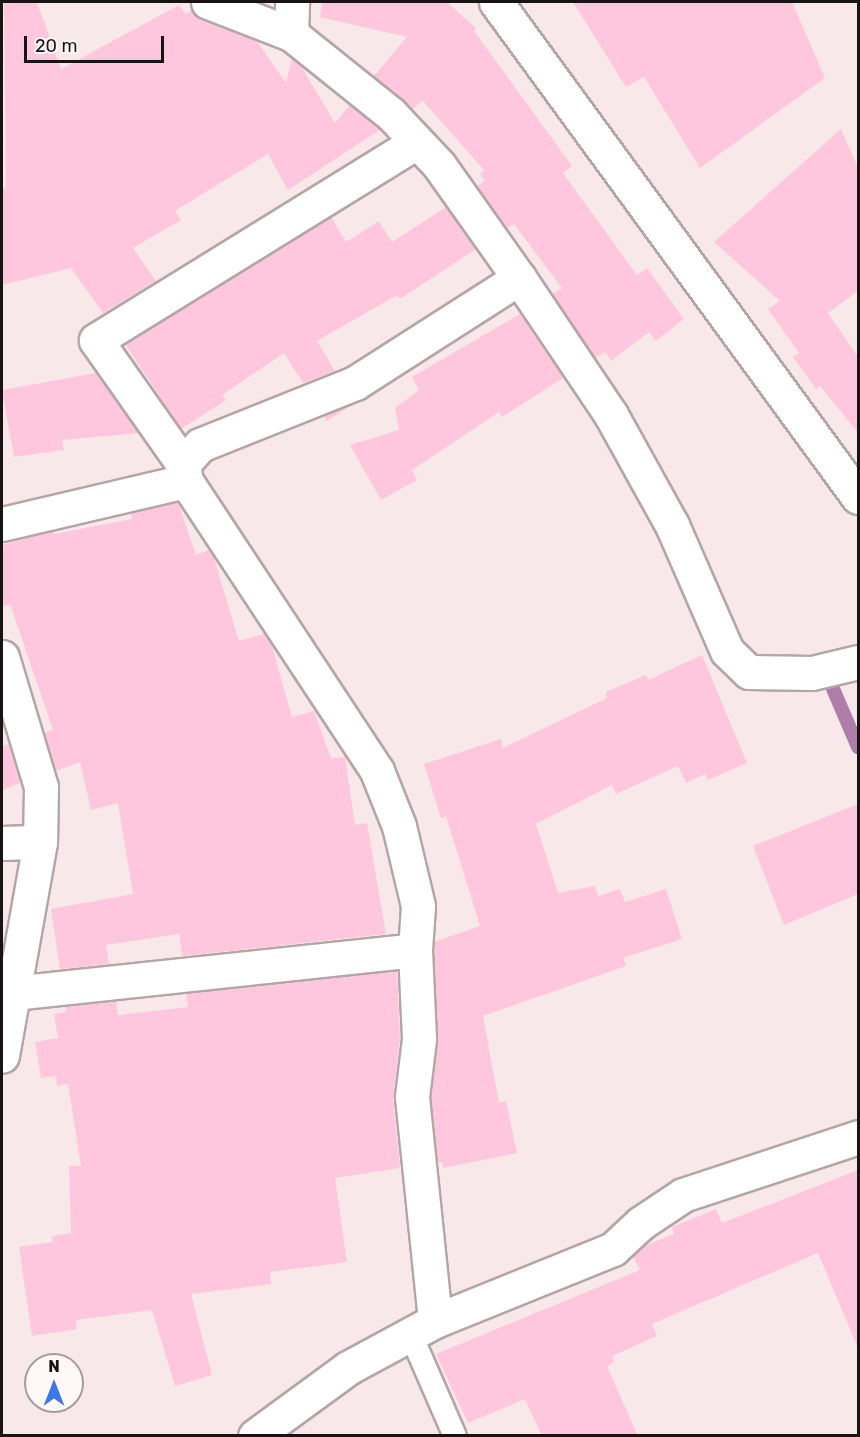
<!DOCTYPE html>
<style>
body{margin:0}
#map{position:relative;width:860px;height:1437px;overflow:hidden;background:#f8e8e9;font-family:Rubik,sans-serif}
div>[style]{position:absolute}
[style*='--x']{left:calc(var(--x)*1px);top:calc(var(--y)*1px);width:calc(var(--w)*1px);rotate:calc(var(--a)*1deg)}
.stream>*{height:14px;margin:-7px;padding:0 7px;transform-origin:7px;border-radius:7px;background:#ae7eaa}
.building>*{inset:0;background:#fec7dd}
.roads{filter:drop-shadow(2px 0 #b4a6a6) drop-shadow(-2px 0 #b4a6a6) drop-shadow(0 2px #b4a6a6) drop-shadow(0 -2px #b4a6a6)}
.lane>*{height:22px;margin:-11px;padding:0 11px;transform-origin:11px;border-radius:11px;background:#fff}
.street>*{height:33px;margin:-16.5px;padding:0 16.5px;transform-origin:16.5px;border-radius:16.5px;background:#fff}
.secondary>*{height:33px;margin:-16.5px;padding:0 16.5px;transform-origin:16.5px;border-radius:16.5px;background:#fff}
span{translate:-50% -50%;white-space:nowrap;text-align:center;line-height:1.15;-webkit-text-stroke:5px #fff8f8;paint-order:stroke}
.frame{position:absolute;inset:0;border:3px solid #191414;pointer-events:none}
.north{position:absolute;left:24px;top:1353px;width:60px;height:60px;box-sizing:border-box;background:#fff8f8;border:2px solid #a39d9d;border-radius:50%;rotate:0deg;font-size:16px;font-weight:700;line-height:24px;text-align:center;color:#191414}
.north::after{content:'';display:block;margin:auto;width:21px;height:27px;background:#3c77e6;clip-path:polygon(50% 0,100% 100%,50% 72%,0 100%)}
.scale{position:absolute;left:24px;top:36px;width:140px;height:27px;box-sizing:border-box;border:3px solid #191414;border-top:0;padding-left:8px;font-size:18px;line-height:21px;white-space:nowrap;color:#191414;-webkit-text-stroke:4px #fff8f8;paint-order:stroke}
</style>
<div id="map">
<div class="stream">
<i style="--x:825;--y:670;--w:84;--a:66.8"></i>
</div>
<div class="building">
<i style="clip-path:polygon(4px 2px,37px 2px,61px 69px,179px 5px,186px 14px,192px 10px,201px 20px,257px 41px,286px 83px,292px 59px,301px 66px,335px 123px,350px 105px,380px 130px,288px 190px,268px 154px,175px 211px,181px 220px,133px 248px,156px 281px,103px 313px,71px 268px,2px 285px,2px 189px,6px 188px)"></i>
<i style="clip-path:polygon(322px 2px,447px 2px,476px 28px,474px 31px,572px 166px,563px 173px,637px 275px,647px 268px,684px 319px,656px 341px,649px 332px,611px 361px,605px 352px,595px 358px,552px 294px,562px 288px,514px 224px,507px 228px,477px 186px,485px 181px,480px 174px,484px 170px,423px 101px,412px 109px,374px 76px,407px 37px,320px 17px)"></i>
<i style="clip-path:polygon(573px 2px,792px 2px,825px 78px,700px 168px,644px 77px,626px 87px)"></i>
<i style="clip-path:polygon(841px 129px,858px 168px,858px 291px,828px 313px,858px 357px,858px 433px,820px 386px,816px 389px,793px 357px,799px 353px,768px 309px,780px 301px,714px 242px)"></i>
<i style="clip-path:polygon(446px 207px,476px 249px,400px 299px,397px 295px,317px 341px,335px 371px,303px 383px,284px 353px,222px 395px,226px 400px,181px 429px,125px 344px,331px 217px,346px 242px,379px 221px,392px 242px)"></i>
<i style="clip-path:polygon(520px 314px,563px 378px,502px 417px,499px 412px,412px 470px,417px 480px,381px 500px,350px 445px,399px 430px,395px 408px,419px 390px,412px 377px)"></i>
<i style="clip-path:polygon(96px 373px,139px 433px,62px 440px,64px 450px,14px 457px,2px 390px)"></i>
<i style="clip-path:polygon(355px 403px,327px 421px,324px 416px)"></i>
<i style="clip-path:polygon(178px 502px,196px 555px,209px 550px,214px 558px,239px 641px,264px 634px,272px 646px,292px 717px,314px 711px,331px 758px,345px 757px,355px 825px,367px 823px,386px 934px,182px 956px,179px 934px,106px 945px,109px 964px,60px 969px,51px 909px,133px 894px,118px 803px,91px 810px,80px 762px,56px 771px,44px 733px,53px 730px,10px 604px,2px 607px,2px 545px,53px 531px,54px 534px,132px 519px,131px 513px)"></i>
<i style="clip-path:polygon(702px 655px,747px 763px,708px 780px,705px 774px,686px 783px,678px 766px,616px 794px,612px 785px,536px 824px,558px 893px,595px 886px,598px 896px,620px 889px,625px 902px,666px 889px,682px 939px,623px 958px,626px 966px,483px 1016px,499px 1103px,506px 1101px,517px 1153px,443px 1168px,442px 1162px,438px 1163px,431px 1097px,438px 1038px,434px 942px,480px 926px,446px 816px,441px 818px,424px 764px,501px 739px,503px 748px,607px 698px,606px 692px,646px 675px,648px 680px)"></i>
<i style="clip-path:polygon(9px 744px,20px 783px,2px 790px,2px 746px)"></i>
<i style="clip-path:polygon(858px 804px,858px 894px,784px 925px,753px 846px)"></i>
<i style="clip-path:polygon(397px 971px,400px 1038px,393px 1099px,400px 1168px,335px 1178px,347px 1262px,270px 1272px,271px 1284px,191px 1294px,212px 1375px,175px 1386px,152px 1310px,76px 1320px,77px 1329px,32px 1336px,19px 1247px,53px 1242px,52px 1236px,71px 1233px,69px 1166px,81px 1166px,68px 1084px,57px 1086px,56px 1076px,41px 1078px,35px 1042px,58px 1038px,54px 1014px,66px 1012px,65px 1006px,116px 1001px,118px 1015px,188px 1007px,186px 993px)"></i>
<i style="clip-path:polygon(858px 1170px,858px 1348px,818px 1253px,652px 1324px,657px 1336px,612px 1356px,614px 1362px,607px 1366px,638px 1436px,542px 1436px,525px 1399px,468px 1423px,436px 1354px,640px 1270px,633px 1256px,642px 1247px,674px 1234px,672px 1227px,716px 1209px,722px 1223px)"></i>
</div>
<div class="roads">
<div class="lane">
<i style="--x:411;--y:1335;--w:110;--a:66.5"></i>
</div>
<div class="street">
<i style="--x:291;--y:34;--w:32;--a:-88"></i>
<i style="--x:519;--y:278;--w:165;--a:56.1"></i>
<i style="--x:611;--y:415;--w:126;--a:61"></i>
<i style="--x:672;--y:525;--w:137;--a:66.4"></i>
<i style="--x:727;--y:651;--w:30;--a:44"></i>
<i style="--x:749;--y:672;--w:63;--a:0.9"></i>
<i style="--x:812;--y:673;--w:47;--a:-13.4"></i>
<i style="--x:183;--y:464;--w:151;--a:-125.1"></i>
<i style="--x:96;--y:340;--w:377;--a:-31.7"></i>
<i style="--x:186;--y:481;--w:347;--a:56.6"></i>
<i style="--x:377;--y:771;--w:59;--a:68.2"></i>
<i style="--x:399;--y:826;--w:82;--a:76.6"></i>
<i style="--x:418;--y:906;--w:44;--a:93.9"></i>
<i style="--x:415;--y:950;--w:89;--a:87.4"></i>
<i style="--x:419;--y:1039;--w:58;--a:96.9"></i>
<i style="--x:412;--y:1097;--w:225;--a:84.1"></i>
<i style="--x:2;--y:524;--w:189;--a:-13.2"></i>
<i style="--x:186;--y:481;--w:17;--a:-100"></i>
<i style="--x:183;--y:464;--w:25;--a:-48"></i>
<i style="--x:200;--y:445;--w:167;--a:-21.8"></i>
<i style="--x:355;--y:383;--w:195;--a:-32.6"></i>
<i style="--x:519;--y:278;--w:138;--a:-125.3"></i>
<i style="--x:439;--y:165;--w:70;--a:-133.3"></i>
<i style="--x:391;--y:114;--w:128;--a:-141.3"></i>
<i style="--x:291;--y:34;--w:89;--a:-158.9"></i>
<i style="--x:2;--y:657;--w:136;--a:73.3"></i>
<i style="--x:41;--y:787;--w:55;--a:91"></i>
<i style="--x:2;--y:843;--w:38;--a:-2"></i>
<i style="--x:40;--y:842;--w:217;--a:100.1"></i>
<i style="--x:13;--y:993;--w:404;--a:-6.1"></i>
<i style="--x:255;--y:1436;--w:115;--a:-36.2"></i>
<i style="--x:348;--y:1368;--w:99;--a:-28.4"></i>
<i style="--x:435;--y:1321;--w:192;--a:-22"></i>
<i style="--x:613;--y:1249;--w:38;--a:-43"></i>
<i style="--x:641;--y:1223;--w:50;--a:-33.7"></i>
<i style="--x:683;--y:1195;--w:184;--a:-18.3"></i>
</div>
<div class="secondary">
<i style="--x:496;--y:2;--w:613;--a:53.82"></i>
</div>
</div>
<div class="frame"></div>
<div class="north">N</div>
<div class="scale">20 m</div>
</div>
